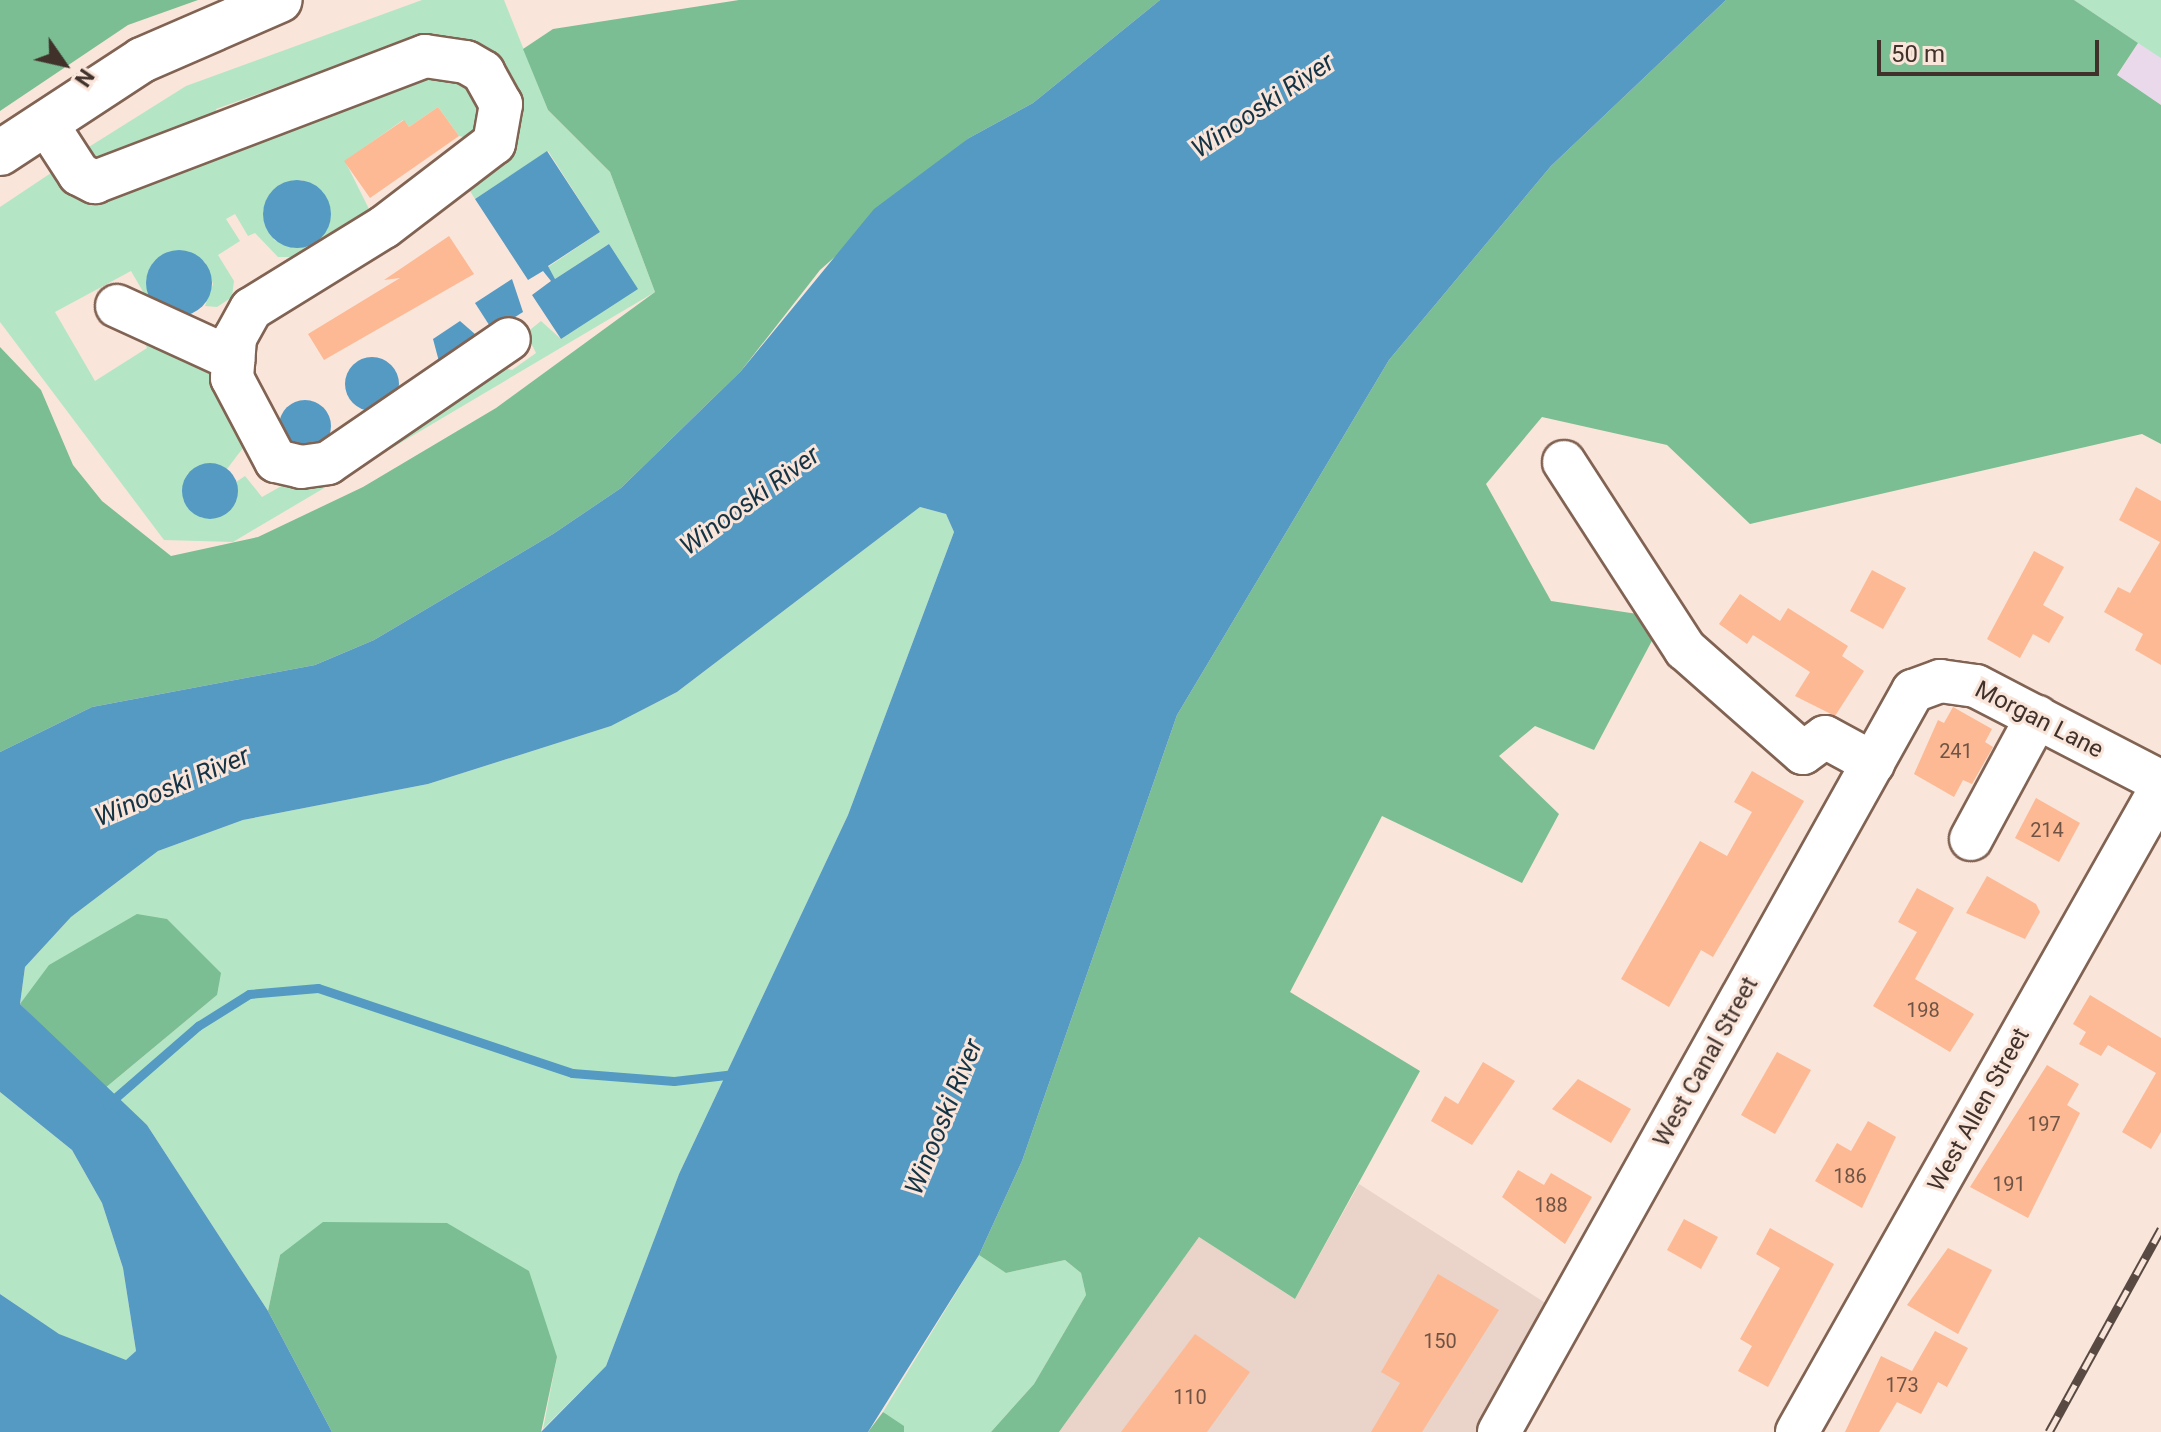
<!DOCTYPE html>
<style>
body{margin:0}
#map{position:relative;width:2161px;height:1432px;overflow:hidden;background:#fae5da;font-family:Roboto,sans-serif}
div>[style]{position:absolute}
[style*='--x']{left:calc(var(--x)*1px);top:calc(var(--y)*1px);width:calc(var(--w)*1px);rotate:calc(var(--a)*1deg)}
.commercial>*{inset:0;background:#ead3c8}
.industrial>*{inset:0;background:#ead9eb}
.green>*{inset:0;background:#b4e6c5}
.forest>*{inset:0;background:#7bbe93}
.water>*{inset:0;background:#549ac3}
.round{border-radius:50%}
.stream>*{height:9px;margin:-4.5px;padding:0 4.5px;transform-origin:4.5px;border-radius:4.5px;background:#549ac3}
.building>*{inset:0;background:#fcb994}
.roads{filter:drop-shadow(2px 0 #816353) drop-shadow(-2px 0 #816353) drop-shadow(0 2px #816353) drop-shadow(0 -2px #816353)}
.minor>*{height:42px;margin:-21px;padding:0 21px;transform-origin:21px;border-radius:21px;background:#fff}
.major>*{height:44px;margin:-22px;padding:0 22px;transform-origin:22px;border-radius:22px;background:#fff}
.rail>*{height:9px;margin-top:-4.5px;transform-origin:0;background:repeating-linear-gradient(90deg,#fae5da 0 18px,#584942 0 36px);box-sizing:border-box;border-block:2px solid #584942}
span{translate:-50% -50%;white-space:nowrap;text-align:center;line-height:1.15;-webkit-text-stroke:6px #fae5da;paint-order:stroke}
.number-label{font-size:20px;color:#6f5445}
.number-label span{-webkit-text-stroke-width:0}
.street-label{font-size:24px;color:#40322b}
.water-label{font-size:26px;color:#143446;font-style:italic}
.north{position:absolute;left:24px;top:24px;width:80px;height:80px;-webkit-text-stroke:6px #fae5da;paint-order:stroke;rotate:124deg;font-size:22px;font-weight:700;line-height:32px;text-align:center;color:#40322b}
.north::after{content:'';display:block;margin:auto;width:28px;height:36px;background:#40322b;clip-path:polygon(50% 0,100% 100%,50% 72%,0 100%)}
.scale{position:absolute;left:1877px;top:40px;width:222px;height:36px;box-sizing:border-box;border:4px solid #40322b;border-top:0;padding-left:10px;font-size:24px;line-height:28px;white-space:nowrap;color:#40322b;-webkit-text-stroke:6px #fae5da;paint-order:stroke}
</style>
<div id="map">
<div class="commercial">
<i style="clip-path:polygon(1359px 1184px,1583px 1327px,1524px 1432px,1059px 1432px,1199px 1237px,1295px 1299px)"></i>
</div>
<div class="industrial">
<i style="clip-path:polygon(2074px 0,2161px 0,2161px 105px,2117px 76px,2138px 43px)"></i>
</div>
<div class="green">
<i style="clip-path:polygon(evenodd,422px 0,504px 0,548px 110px,610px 172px,655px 292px,233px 542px,164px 540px,0 322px,0 207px,57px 169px,102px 198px,430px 75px,451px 76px,481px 98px,486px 126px,472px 139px,459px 136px,438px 107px,409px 127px,403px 120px,345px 161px,374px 219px,321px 257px,278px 257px,255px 233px,248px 236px,235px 214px,226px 219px,240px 241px,218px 255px,234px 281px,232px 297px,217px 307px,205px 306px,213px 284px,205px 262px,173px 251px,148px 271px,149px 302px,131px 271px,55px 312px,95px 381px,147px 348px,139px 331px,203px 360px,222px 378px,249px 440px,227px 469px,210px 463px,187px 474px,183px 499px,202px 518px,229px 511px,236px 482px,245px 476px,262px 497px,299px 476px,327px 472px,492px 365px,512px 370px,536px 353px,526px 333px,541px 321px,561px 339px,637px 289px,609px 244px,555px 279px,548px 267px,600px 232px,548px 151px,475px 199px,470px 191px,512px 149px,518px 110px,491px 64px,445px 42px,288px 96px,283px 85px,216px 109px,218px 123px,111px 164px,86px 158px,84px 150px,186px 86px,422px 0,302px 180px,323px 192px,331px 214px,323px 236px,294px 248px,274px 240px,263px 211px,279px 185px,302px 180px)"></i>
<i style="clip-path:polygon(2074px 0,2161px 0,2161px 58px,2138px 43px)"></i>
<i style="clip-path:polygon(920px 507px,946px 514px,954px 532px,848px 815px,679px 1174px,606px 1366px,543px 1429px,557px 1357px,280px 1255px,268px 1311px,147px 1125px,104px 1089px,217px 995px,20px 1004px,25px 967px,71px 917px,158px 851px,243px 820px,428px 784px,611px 726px,677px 692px)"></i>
<i style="clip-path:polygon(0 1092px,72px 1150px,102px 1203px,123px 1268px,136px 1351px,126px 1361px,58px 1334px,0 1294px)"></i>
<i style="clip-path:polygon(979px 1255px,1006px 1273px,1065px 1260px,1081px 1273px,1086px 1295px,1034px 1384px,991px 1432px,904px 1432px,883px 1412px)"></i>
</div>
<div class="forest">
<i style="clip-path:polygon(0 0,198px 0,128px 25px,0 111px)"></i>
<i style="clip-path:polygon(739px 0,1160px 0,1033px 103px,969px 138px,820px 270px,741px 371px,621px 488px,553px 534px,374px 640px,315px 665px,92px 707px,0 752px,0 347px,41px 390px,73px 465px,102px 501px,171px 556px,258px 537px,363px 487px,496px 408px,655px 292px,610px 172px,548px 110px,523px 49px,553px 29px)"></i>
<i style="clip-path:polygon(1726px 0,2074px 0,2138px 43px,2117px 75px,2161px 105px,2161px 444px,2142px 434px,1750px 524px,1667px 445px,1542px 417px,1486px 484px,1551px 601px,1664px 618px,1594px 750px,1535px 726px,1499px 756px,1559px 814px,1522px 883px,1382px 816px,1290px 992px,1420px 1071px,1295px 1299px,1199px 1237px,1059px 1432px,991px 1432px,1034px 1384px,1086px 1295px,1081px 1273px,1065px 1260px,1006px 1273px,979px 1255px,1022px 1161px,1177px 715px,1389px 360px,1551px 166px)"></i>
<i style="clip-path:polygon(137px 914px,167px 919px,221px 973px,217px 995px,104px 1089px,20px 1004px,49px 965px)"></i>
<i style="clip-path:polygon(323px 1222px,447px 1223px,529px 1271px,557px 1357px,541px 1432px,332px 1432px,268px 1311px,280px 1255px)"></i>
<i style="clip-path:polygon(883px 1412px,904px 1426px,904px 1432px,868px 1432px)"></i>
</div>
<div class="water">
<i style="clip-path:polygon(1160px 0,1726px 0,1551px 166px,1389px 360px,1177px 715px,1022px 1161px,979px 1255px,868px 1432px,541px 1432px,606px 1366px,679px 1174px,848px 815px,954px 532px,946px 514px,920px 507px,677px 692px,611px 726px,428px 784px,243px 820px,158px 851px,71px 917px,25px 967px,20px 1004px,147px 1125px,268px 1311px,332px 1432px,0 1432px,0 1294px,59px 1334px,126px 1360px,136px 1351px,123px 1268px,102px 1203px,72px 1150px,0 1092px,0 752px,92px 707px,315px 665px,374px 640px,553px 534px,621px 488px,741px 371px,874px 209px,969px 138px,1033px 103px)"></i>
<i style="clip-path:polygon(547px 151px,600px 232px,548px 266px,555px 279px,609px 244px,638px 289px,561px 339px,532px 295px,551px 281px,543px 271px,528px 280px,475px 199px)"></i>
<i class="round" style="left:263px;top:180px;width:68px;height:68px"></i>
<i class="round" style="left:146px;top:250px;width:66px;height:66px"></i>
<i style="clip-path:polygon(512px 279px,523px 312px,493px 331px,475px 303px)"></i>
<i style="clip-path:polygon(460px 321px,483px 341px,441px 369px,433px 339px)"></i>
<i class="round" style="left:345px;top:357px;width:54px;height:54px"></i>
<i class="round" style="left:279px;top:400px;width:52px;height:52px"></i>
<i class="round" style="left:182px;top:463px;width:56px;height:56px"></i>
</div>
<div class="stream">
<i style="--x:107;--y:1105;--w:121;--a:-41"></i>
<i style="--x:198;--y:1026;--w:60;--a:-32.1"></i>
<i style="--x:249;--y:994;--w:69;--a:-5"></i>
<i style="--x:318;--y:988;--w:268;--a:18.5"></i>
<i style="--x:572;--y:1073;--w:102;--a:4.5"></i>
<i style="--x:674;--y:1081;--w:61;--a:-6.5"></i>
</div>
<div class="building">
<i style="clip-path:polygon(438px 107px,459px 136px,370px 198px,344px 161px,404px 120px,409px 127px)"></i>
<i style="clip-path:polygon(449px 236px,474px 274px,324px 360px,308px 334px,400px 278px,384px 280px)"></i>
<i style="clip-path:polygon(2136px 487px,2161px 501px,2161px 665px,2135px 650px,2143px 634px,2104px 612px,2118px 587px,2130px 593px,2160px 542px,2119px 520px)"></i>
<i style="clip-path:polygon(2034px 551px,2064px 567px,2043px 605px,2064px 617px,2049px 643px,2033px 634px,2020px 658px,1987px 639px)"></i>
<i style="clip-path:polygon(1872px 570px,1906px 588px,1883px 629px,1850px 611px)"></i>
<i style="clip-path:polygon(1740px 594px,1780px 621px,1788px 608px,1848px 646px,1842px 656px,1864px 671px,1835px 716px,1795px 696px,1810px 672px,1753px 635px,1747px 644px,1719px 624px)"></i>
<i style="clip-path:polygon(1953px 707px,1992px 729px,1985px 742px,1993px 747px,1972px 784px,1963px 780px,1954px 797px,1914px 774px,1938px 720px,1944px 723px)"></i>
<i style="clip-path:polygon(1752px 771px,1804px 801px,1713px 957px,1701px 950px,1669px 1007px,1621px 979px,1700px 841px,1727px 856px,1752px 812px,1734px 802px)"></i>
<i style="clip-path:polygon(2036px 798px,2080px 823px,2059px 862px,2015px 838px)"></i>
<i style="clip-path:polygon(1987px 876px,2036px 904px,2040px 912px,2025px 939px,1966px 913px)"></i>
<i style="clip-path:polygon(1917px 888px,1954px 908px,1915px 979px,1974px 1014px,1950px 1052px,1873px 1006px,1917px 932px,1898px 922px)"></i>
<i style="clip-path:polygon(2090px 995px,2161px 1038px,2161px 1132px,2151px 1149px,2122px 1132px,2156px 1073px,2108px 1045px,2101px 1056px,2079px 1044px,2086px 1032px,2073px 1024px)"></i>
<i style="clip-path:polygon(1777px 1052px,1811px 1070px,1775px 1134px,1741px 1115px)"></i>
<i style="clip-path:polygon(1483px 1062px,1515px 1081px,1472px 1145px,1431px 1121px,1445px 1096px,1458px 1104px)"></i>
<i style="clip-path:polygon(2047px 1065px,2079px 1084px,2067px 1105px,2080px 1113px,2028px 1218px,1970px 1187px)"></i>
<i style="clip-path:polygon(1578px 1079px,1631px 1109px,1611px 1143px,1552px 1109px)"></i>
<i style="clip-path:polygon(1868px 1121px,1896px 1137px,1862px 1208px,1815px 1181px,1837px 1143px,1851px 1151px)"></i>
<i style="clip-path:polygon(1518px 1170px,1544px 1185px,1551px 1173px,1592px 1197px,1565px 1244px,1502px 1197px)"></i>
<i style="clip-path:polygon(1684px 1219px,1718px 1237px,1701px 1269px,1667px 1250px)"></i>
<i style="clip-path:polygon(1770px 1228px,1834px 1264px,1768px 1387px,1738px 1371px,1752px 1346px,1740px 1339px,1780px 1268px,1756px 1254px)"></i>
<i style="clip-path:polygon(1948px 1248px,1992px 1270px,1958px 1334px,1907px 1305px)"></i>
<i style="clip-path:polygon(1438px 1274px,1499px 1310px,1422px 1432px,1371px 1432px,1400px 1383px,1381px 1372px)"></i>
<i style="clip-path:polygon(1935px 1331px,1968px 1348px,1947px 1387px,1938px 1382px,1921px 1414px,1897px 1402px,1879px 1432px,1845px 1432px,1881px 1356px,1912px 1371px)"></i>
<i style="clip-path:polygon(1195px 1334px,1250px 1372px,1207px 1432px,1121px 1432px)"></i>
</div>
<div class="roads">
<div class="minor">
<i style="--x:46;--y:123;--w:61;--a:57.1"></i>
<i style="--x:79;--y:174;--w:18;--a:27"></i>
<i style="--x:95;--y:182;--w:353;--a:-20.9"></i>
<i style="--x:425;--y:56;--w:41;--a:8.3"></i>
<i style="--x:466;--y:62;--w:20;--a:30"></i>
<i style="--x:483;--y:72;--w:37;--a:61"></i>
<i style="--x:501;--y:104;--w:40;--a:100"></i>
<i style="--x:494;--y:143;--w:138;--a:142.6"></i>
<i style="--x:384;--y:227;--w:156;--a:148.3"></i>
<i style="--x:251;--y:309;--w:33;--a:119"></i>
<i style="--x:235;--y:338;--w:40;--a:94.3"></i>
<i style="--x:232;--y:378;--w:94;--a:62.1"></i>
<i style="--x:276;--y:461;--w:26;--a:13"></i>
<i style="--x:301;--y:467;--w:27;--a:-8"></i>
<i style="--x:328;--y:463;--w:219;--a:-34.4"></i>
<i style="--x:117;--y:306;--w:128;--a:24.6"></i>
<i style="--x:1564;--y:462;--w:223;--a:57.1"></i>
<i style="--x:1685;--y:649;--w:157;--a:41.4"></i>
<i style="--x:1803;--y:753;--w:27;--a:-36"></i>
<i style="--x:1825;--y:737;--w:55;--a:28.4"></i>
<i style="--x:1971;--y:839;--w:139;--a:-61.6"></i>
<i style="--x:1499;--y:1432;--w:849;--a:-60.81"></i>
<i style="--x:1913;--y:691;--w:29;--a:-20"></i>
<i style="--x:1940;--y:681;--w:36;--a:8"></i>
<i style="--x:1976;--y:686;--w:208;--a:27.4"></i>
<i style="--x:1797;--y:1432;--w:740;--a:-60.52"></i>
</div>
<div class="major">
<i style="--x:0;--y:153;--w:170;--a:-33.2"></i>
<i style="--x:142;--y:60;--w:150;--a:-23.5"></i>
</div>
</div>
<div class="rail">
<i style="--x:2049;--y:1432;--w:232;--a:-61.1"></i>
</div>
<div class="number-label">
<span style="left:1956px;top:751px">241</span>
<span style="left:2047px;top:830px">214</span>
<span style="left:1923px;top:1010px">198</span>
<span style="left:2044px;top:1124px">197</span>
<span style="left:1850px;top:1176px">186</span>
<span style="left:2009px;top:1184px">191</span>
<span style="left:1551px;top:1205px">188</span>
<span style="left:1440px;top:1341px">150</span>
<span style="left:1902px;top:1385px">173</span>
<span style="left:1190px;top:1397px">110</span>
</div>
<div class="street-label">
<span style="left:2039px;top:720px;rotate:27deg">Morgan Lane</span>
<span style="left:1706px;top:1062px;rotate:-61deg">West Canal Street</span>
<span style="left:1979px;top:1110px;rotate:-61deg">West Allen Street</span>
</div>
<div class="water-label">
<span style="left:1263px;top:106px;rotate:-34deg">Winooski River</span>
<span style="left:750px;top:501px;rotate:-36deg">Winooski River</span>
<span style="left:172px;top:787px;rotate:-23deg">Winooski River</span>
<span style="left:944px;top:1117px;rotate:-68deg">Winooski River</span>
</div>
<div class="north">N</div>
<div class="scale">50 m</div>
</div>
